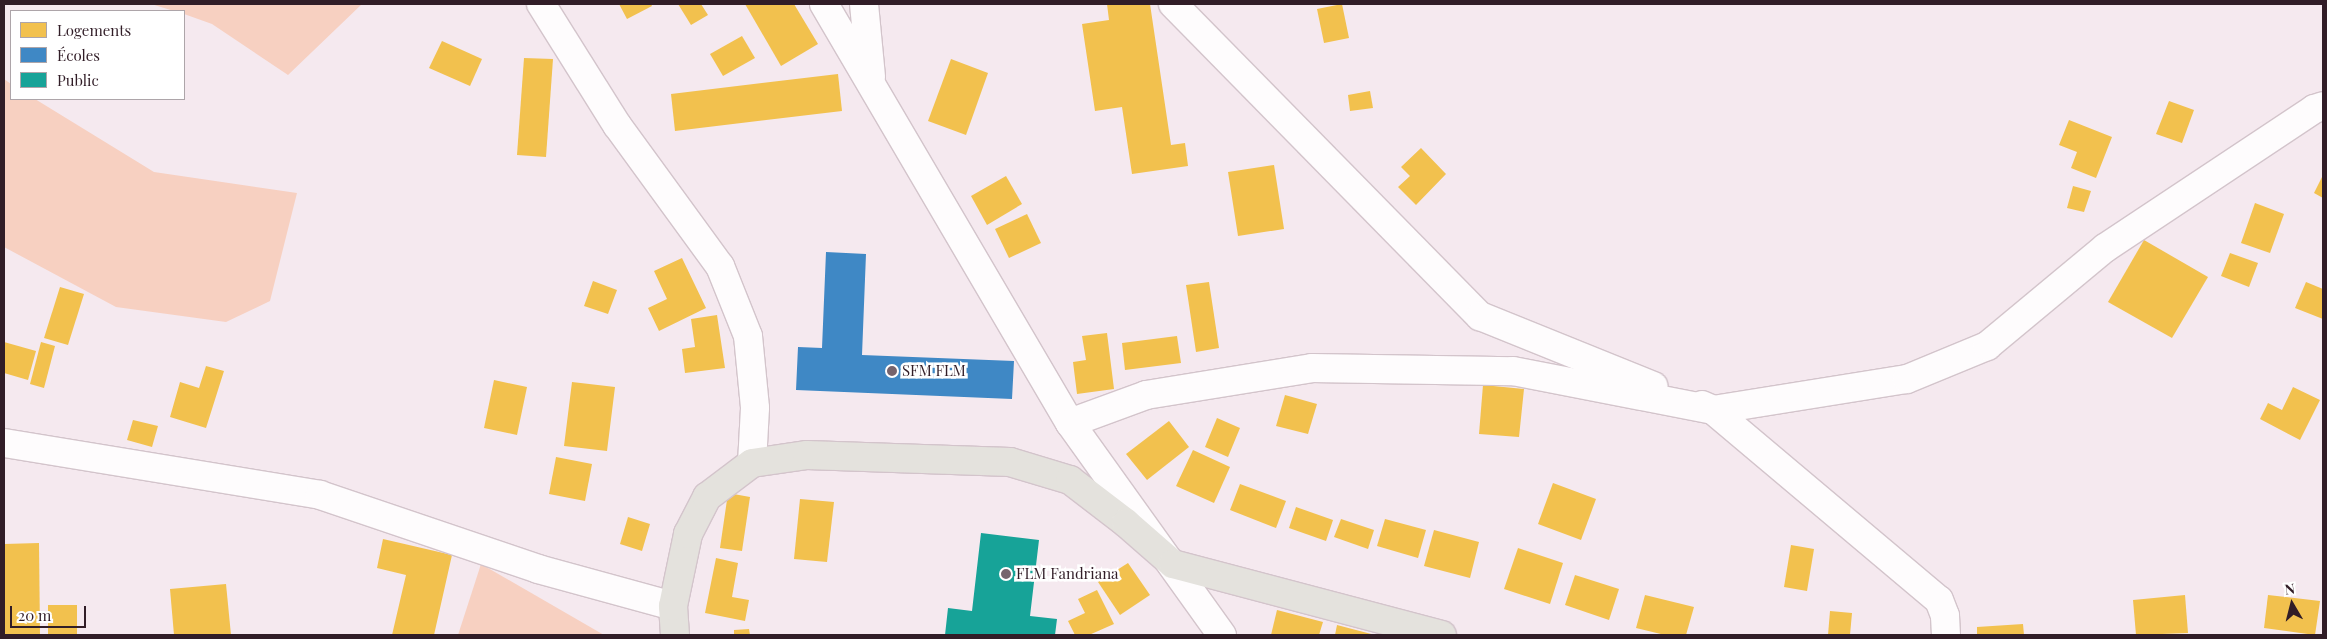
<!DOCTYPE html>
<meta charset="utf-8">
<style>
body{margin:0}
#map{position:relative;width:2327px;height:639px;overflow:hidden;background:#f5e9ef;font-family:"Playfair Display",serif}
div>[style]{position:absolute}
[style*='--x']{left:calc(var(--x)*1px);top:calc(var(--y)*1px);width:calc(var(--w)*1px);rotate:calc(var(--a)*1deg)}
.green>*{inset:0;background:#f7d0c1}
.homes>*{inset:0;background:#f2c14e}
.schools>*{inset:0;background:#3f88c5}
.public>*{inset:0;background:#17a398}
.roads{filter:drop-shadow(1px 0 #d3c4cb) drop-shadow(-1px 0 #d3c4cb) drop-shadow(0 1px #d3c4cb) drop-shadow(0 -1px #d3c4cb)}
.minor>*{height:28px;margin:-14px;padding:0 14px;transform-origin:14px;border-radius:14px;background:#fefcfd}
.major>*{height:28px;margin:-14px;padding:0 14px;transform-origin:14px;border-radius:14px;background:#e4e2dd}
.dots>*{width:14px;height:14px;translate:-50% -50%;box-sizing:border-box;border:2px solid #fff;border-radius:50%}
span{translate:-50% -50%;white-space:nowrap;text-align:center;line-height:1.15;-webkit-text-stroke:5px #fff;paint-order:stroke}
.poi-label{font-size:15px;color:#311d27}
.left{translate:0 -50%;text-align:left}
.frame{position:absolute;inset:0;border:5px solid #311d27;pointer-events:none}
.legend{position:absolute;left:10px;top:10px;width:175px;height:90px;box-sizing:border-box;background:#fff;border:1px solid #ada5a9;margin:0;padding:6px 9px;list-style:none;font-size:15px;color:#311d27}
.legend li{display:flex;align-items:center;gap:10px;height:25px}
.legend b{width:25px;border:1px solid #ada5a9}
.north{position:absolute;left:2267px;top:579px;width:50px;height:50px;-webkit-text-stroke:4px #fff;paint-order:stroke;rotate:352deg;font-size:14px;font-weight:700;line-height:20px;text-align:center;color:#311d27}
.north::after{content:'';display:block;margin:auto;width:18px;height:22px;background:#311d27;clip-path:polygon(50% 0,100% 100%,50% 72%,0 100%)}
.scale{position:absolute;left:10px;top:606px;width:76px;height:22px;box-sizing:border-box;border:2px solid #311d27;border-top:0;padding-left:6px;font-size:15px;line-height:18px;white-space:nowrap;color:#311d27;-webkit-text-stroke:4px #fff;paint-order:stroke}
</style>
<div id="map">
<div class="green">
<i style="clip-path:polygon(151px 4px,362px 4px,288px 75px,212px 24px,184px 14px,184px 11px,174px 11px)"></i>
<i style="clip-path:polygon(4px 79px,11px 84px,11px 99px,35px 99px,154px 172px,297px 193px,270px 301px,226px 322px,116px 307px,4px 247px)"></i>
<i style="clip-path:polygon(481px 564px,604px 635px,458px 635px)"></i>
</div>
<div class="homes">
<i style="clip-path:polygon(619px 4px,651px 4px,652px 6px,627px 19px)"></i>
<i style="clip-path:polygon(678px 4px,701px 4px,708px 15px,691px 25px)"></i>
<i style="clip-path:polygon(745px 4px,794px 4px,818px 44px,781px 66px)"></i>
<i style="clip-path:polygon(1107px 4px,1150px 4px,1171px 145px,1185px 143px,1188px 166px,1132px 174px,1122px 107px,1095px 111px,1082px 24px,1109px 20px)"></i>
<i style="clip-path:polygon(1342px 4px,1349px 38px,1324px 43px,1317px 9px)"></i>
<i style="clip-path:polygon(742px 36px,755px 58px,723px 76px,710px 54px)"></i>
<i style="clip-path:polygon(442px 41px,482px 59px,470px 86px,429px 68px)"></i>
<i style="clip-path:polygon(524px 58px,553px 59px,546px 157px,517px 155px)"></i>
<i style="clip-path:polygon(951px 59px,988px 73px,966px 135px,928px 121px)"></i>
<i style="clip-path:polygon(838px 74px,842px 111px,675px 131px,671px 94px)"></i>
<i style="clip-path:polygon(1370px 91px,1373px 108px,1350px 111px,1348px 95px)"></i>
<i style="clip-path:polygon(2169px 101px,2194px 110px,2182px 143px,2156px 134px)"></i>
<i style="clip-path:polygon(2069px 120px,2112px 137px,2096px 178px,2071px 168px,2077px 152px,2059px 145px)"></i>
<i style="clip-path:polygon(1421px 148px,1446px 174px,1416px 205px,1398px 187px,1410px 176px,1401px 167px)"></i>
<i style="clip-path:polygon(1274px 165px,1284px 229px,1238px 236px,1228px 172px)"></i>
<i style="clip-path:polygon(2323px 175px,2323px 198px,2314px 193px)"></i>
<i style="clip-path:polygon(1006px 176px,1022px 204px,987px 225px,971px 196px)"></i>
<i style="clip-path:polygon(2073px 186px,2091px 191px,2084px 212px,2067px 208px)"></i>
<i style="clip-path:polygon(2255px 203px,2284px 214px,2270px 253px,2241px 243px)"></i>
<i style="clip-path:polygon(1027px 214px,1041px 243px,1009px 258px,995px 229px)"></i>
<i style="clip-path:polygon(2144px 240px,2208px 277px,2172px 338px,2108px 302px)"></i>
<i style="clip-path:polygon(2230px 253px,2258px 263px,2249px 287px,2221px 276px)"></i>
<i style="clip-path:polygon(682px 258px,706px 308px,659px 331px,648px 308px,667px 299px,654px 271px)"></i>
<i style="clip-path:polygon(593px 281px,617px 290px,608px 314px,584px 306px)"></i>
<i style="clip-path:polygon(1209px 282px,1219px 348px,1196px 352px,1186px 285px)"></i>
<i style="clip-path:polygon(2306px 282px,2323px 289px,2323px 319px,2295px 308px)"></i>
<i style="clip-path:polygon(60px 287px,84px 294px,68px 345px,44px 338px)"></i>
<i style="clip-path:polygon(717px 315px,725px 368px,685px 373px,682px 349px,695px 347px,691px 319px)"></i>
<i style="clip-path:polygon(1107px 333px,1114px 389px,1077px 394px,1073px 362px,1086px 360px,1082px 336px)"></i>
<i style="clip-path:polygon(1177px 336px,1181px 363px,1125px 370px,1122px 343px)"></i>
<i style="clip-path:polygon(4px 342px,36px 351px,28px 380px,4px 373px)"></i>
<i style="clip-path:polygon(41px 342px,55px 346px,44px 388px,30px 384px)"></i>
<i style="clip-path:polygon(206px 366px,224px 371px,206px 428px,170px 417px,180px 382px,199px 388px)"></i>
<i style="clip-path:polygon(494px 380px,527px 387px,517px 435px,484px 428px)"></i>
<i style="clip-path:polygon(572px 382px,615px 387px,607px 451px,564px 446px)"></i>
<i style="clip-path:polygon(1483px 385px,1524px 389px,1519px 437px,1479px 434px)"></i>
<i style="clip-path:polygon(2293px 387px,2320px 400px,2300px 440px,2260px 419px,2268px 403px,2282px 410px)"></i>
<i style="clip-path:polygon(1285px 395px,1317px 404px,1308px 434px,1276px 426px)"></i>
<i style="clip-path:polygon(1217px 418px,1240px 428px,1228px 457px,1205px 447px)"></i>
<i style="clip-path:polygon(133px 420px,158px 426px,152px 447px,127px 440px)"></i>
<i style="clip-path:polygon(1169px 421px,1189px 447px,1147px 480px,1126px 454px)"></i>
<i style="clip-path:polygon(1193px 450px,1230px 467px,1214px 503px,1176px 486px)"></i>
<i style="clip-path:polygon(556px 457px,592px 464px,585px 501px,549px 494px)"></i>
<i style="clip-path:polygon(1553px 483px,1596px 499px,1581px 540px,1538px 524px)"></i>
<i style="clip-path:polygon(1240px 484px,1286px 501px,1276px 528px,1230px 510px)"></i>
<i style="clip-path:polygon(728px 493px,750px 497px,742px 551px,720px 548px)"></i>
<i style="clip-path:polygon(800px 499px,834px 502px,827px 562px,794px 559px)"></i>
<i style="clip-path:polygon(1296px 507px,1333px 520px,1326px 541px,1289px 528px)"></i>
<i style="clip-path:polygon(628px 517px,650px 524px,642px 551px,620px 544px)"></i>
<i style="clip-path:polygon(1341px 519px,1374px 530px,1368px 549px,1334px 537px)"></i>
<i style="clip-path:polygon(1385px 519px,1426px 530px,1418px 558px,1377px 546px)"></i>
<i style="clip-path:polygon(1434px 530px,1479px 542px,1470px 578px,1424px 566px)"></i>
<i style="clip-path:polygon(383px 539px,452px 555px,434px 635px,392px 635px,406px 575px,377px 568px)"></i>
<i style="clip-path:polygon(39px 543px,40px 635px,4px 635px,4px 544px)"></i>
<i style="clip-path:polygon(1791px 545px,1814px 549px,1807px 591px,1784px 587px)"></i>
<i style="clip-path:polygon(1518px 548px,1563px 563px,1550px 604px,1504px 589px)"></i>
<i style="clip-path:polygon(716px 558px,738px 563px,732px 597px,749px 600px,745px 621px,705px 613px)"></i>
<i style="clip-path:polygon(1128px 563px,1150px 595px,1120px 615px,1098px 582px)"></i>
<i style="clip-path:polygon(1575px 575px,1619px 589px,1609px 620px,1565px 605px)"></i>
<i style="clip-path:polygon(226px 584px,231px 635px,174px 635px,170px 589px)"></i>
<i style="clip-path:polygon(1097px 590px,1114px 624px,1089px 635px,1075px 635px,1068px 621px,1085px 613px,1078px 599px)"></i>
<i style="clip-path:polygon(1645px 595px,1694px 607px,1686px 635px,1665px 635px,1636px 628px)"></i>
<i style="clip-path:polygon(2185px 595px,2188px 633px,2136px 635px,2133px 600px)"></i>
<i style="clip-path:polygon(2268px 595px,2320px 601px,2315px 635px,2264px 628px)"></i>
<i style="clip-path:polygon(48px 605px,77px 605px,77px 635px,48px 635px)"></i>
<i style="clip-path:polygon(1277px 610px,1323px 622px,1319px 635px,1271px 635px)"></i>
<i style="clip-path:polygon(1830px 611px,1852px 613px,1850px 635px,1828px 635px)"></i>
<i style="clip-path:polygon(2023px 624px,2024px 635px,1977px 635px,1977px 627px)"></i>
<i style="clip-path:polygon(1337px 625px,1375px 635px,1335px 635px)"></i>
<i style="clip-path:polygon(749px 629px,750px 635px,734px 635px,734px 630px)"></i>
</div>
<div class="schools">
<i style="clip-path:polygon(826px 252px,866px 254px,862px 355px,1014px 361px,1012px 399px,796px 390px,798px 347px,822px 348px)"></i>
</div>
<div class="public">
<i style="clip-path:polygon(981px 533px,1039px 540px,1030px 616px,1057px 619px,1055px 635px,945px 635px,948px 608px,972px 611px)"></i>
</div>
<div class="roads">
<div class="minor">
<i style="--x:541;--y:4;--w:143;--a:57.9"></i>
<i style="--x:617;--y:125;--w:175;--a:53.9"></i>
<i style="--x:720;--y:266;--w:75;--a:68.2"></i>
<i style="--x:748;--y:336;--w:72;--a:84.4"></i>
<i style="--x:755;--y:408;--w:55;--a:93.1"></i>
<i style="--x:824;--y:4;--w:486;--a:59.6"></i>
<i style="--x:1070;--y:423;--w:261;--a:54.4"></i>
<i style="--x:864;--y:4;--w:73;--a:84.5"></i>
<i style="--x:1173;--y:4;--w:438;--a:45.5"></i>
<i style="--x:1480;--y:316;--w:187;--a:22"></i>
<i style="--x:1702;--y:405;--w:12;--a:24"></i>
<i style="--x:1713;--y:410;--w:295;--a:40.1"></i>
<i style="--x:1939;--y:600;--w:17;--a:69"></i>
<i style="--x:1945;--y:616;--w:19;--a:87"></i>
<i style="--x:1070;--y:423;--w:81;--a:-20.2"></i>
<i style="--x:1146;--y:395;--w:168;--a:-9.2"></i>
<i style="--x:1312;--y:368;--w:201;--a:0.9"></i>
<i style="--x:1513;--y:371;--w:204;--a:11"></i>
<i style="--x:1713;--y:410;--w:196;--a:-9.1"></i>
<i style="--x:1907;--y:379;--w:87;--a:-22.4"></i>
<i style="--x:1987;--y:346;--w:153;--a:-39.7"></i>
<i style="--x:2105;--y:248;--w:251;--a:-33.6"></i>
<i style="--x:2314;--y:109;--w:9;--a:-18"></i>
<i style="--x:4;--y:443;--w:320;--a:9.3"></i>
<i style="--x:320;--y:495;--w:230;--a:18.7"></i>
<i style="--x:538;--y:569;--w:140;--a:15.3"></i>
</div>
<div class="major">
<i style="--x:675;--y:635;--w:29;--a:-94"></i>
<i style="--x:673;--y:606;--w:74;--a:-78.2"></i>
<i style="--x:688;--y:534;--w:42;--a:-62.8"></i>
<i style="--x:707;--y:497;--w:56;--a:-37.1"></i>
<i style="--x:752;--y:463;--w:56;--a:-8.3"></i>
<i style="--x:807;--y:455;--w:203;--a:2"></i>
<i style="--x:1010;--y:462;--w:63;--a:16.7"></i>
<i style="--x:1070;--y:480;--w:71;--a:37.5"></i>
<i style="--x:1126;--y:523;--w:62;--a:41.1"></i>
<i style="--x:1173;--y:564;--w:278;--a:14.8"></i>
</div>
</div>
<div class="dots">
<i style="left:892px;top:371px;background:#76646d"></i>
<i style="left:1006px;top:574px;background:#76646d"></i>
</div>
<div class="poi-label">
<span class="left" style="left:902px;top:371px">SFM FLM</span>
<span class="left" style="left:1016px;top:574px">FLM Fandriana</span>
</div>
<div class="frame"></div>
<ul class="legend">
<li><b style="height:14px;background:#f2c14e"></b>Logements</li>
<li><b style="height:14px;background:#3f88c5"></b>Écoles</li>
<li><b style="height:14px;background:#17a398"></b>Public</li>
</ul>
<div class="north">N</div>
<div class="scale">20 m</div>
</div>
